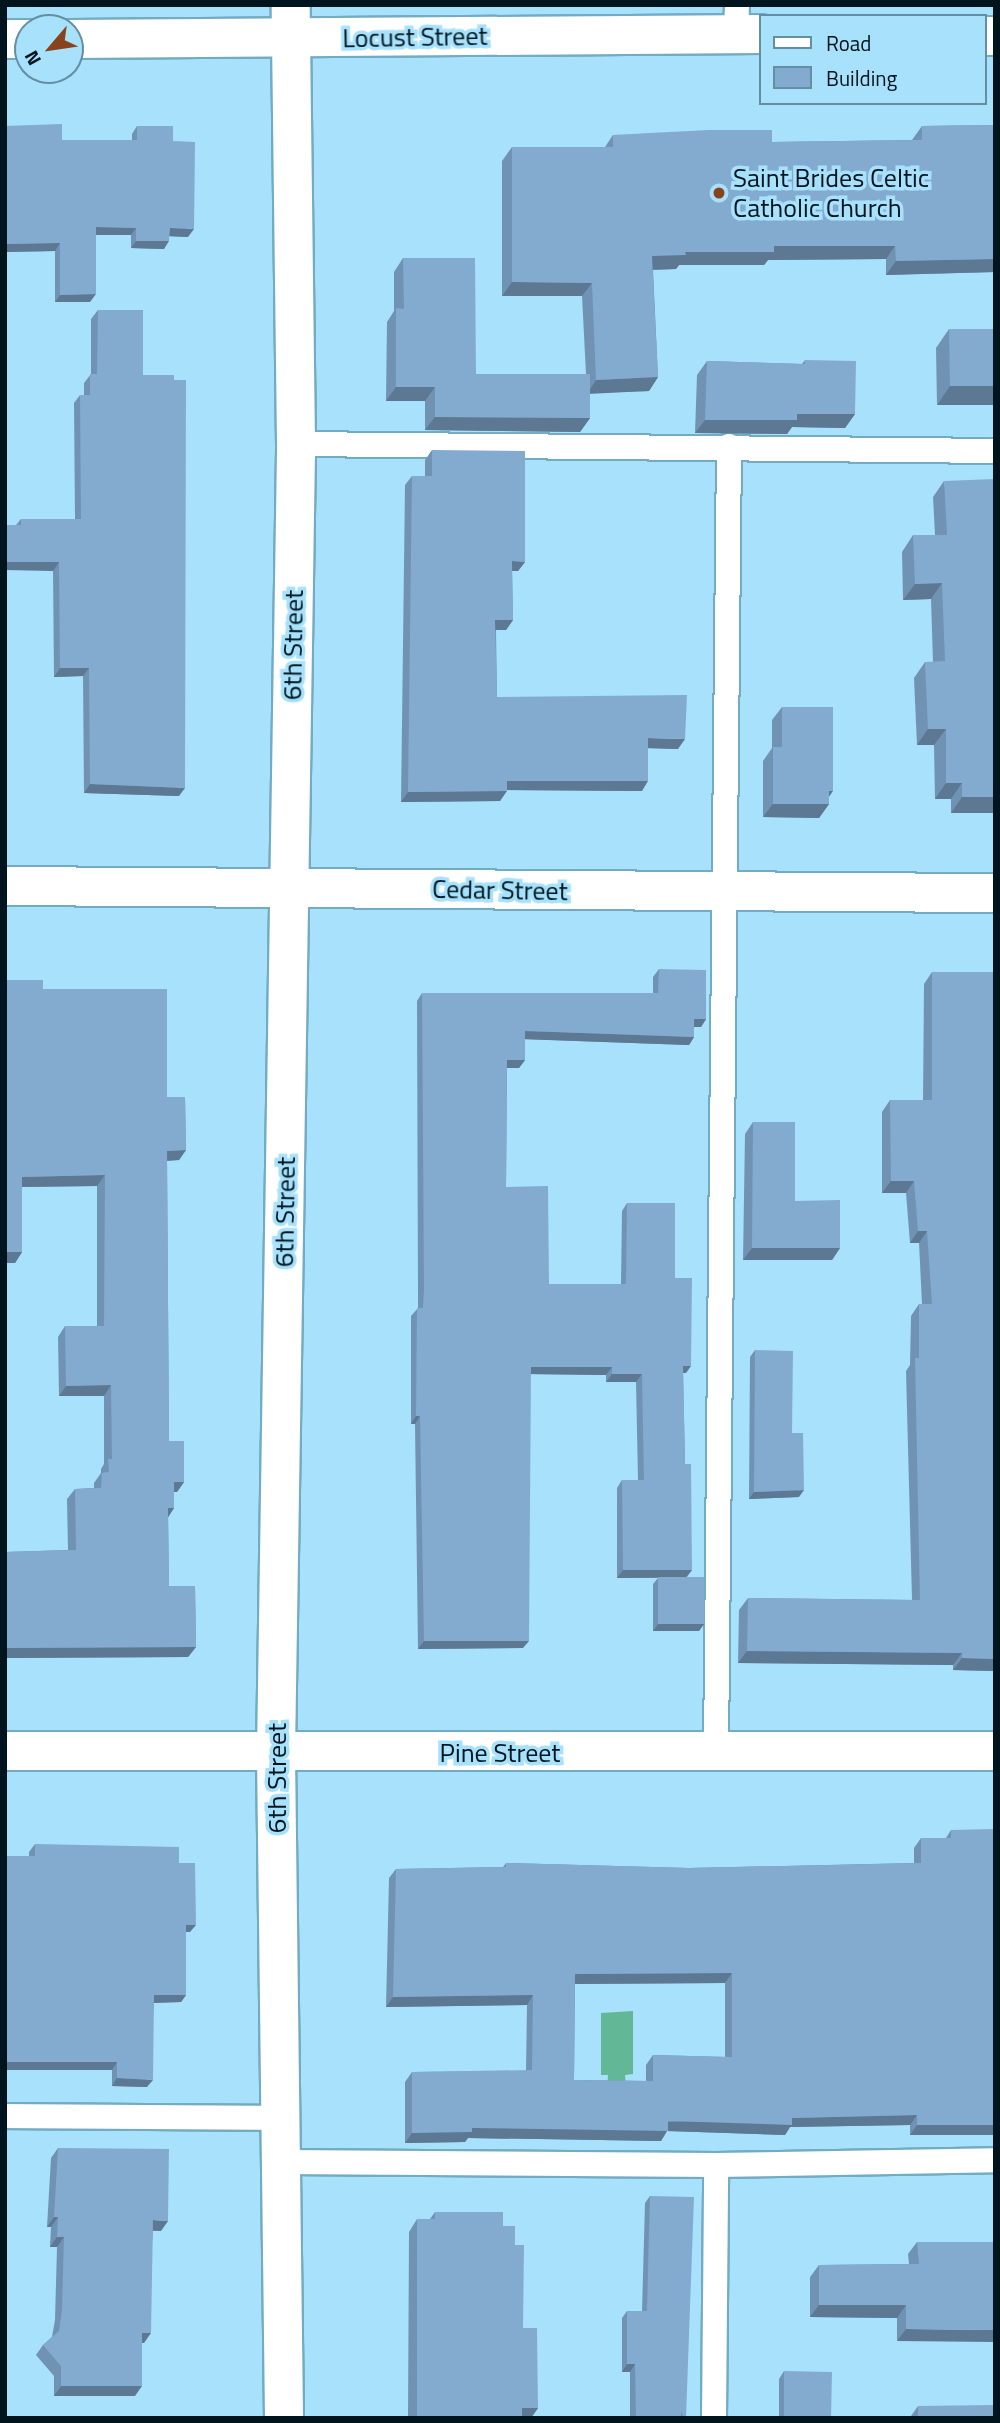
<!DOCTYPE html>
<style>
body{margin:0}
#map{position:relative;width:1000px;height:2423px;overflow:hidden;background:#a7e1fb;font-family:"Titillium Web",sans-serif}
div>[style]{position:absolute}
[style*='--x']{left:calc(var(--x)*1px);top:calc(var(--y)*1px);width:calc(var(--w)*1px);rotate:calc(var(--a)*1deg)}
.water>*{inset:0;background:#62b797}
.roads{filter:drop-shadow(2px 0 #72abc3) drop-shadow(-2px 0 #72abc3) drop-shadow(0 2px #72abc3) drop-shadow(0 -2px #72abc3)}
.lane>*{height:24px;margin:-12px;padding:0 12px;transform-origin:12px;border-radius:12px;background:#fff}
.street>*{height:38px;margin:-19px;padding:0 19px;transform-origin:19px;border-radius:19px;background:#fff}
.wall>*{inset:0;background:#7193b3}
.shaded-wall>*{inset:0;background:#5c7892}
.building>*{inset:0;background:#83abd0}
.dots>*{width:19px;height:19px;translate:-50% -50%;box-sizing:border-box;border:4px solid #a7e1fb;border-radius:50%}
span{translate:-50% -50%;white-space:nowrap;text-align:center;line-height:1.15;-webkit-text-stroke:7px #a7e1fb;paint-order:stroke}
.street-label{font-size:26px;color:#00141d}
.poi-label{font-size:26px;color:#00141d}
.left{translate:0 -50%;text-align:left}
.frame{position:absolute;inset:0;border:7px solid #00141d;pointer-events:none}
.legend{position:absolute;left:759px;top:14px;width:228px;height:91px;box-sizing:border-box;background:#a7e1fb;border:2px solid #648fa2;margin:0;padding:9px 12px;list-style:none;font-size:21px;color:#00141d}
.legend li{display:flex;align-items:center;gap:14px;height:35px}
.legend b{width:35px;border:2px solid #648fa2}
.north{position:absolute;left:14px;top:14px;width:70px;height:70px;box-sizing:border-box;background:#a7e1fb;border:2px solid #648fa2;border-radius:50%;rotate:241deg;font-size:19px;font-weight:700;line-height:28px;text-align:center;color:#00141d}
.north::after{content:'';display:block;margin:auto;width:24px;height:32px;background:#88431c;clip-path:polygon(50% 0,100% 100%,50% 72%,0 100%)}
</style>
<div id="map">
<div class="water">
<i style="clip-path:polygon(633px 2011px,633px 2074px,625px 2075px,627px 2095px,607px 2094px,608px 2075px,601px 2075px,601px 2013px)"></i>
</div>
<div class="roads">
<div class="lane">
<i style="--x:736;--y:34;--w:29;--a:-88"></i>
<i style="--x:296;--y:444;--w:699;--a:0.57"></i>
<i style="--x:716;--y:1752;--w:1306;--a:-89.43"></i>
<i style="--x:5;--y:2116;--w:276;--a:0.4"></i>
<i style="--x:281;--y:2162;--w:435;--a:0.4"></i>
<i style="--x:716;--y:2165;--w:279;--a:-1"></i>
<i style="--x:714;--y:2418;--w:253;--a:-89.5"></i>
</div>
<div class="street">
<i style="--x:984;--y:36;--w:11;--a:0"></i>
<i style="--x:5;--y:39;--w:23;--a:0"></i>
<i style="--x:70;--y:39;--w:690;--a:-0.42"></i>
<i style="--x:5;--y:886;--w:990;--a:0.41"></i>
<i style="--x:5;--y:1751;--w:990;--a:0"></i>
<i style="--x:284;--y:2418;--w:665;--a:-90.69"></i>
<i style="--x:276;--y:1753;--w:1309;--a:-89.12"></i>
<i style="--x:296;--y:444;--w:439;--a:-90.7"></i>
</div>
</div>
<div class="wall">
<i style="clip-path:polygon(995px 125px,995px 272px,886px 275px,886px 259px,768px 260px,764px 265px,679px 265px,676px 269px,653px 270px,658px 377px,649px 391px,590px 393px,590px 418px,580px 432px,425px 430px,425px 401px,386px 401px,387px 322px,394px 311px,394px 272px,403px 258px,476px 374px,586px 374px,582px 296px,502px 296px,502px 161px,512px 147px,605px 147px,613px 135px,772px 142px,912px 140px,922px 126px)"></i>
<i style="clip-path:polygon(5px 126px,62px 140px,132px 140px,132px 134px,137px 126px,173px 141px,188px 237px,169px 236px,164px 249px,131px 248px,131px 235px,96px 235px,90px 302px,55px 302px,55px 251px,5px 252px)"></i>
<i style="clip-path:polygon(98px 310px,143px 375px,179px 796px,84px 793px,83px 676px,54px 677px,53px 571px,16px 525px,21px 519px,75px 519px,74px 403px,80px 395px,84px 395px,84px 383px,91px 374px,91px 319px)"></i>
<i style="clip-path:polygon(949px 329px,995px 329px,937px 405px,936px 348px)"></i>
<i style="clip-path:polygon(805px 360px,855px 414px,845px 428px,792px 427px,787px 434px,695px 433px,697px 375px,707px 361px,802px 364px)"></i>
<i style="clip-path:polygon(432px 450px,525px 562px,518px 571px,512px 571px,513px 620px,506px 630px,496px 630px,497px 697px,678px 749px,648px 748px,642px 791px,507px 790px,500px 801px,401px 802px,405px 485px,412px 476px,425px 476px,425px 460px)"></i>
<i style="clip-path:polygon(944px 481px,995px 813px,951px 813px,951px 799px,935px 799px,934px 745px,917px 745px,914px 678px,925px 662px,933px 662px,931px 599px,903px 600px,902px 552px,913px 535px,935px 535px,933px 497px)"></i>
<i style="clip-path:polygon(782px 707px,829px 804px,819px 818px,763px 817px,763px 761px,772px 748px,772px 720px)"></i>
<i style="clip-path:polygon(659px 969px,706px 1019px,701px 1027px,694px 1027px,694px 1037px,689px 1045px,525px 1039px,525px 1060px,519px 1068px,507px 1068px,506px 1187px,549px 1284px,621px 1284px,622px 1211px,627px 1203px,675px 1278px,686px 1373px,683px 1373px,685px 1464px,692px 1570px,687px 1577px,704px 1624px,699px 1631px,653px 1631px,653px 1584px,658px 1578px,617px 1578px,617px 1488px,622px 1480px,638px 1480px,636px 1382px,606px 1382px,606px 1375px,530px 1374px,523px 1648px,418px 1649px,415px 1424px,411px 1424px,411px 1316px,418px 1308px,418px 1296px,417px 1001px,422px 993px,653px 993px,653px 977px)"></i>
<i style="clip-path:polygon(932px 972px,995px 972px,995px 1671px,953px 1670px,953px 1665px,738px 1663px,739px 1610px,748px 1598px,912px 1600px,906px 1371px,910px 1365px,911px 1316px,919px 1304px,922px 1304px,919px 1243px,910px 1243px,906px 1193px,882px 1193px,882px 1112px,890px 1100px,923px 1100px,924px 984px)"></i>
<i style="clip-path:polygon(5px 980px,43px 980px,43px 989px,167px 989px,167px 1097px,185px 1097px,186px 1150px,179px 1160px,167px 1161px,169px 1441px,184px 1441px,184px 1482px,177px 1492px,174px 1492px,174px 1508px,168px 1517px,169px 1586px,195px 1586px,196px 1647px,188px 1657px,5px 1658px,5px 1552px,68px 1550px,67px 1499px,75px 1489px,94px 1488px,94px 1483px,101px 1473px,101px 1469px,104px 1464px,104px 1396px,59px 1396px,58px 1337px,65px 1326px,97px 1326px,97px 1186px,22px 1187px,22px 1252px,15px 1263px,5px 1263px)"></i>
<i style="clip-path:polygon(753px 1122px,795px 1201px,840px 1248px,832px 1260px,743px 1260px,745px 1134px)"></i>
<i style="clip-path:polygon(755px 1350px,792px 1433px,799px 1497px,749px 1499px,750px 1357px)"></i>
<i style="clip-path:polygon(evenodd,951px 1830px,995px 2135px,910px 2135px,910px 2125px,790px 2127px,785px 2135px,667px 2131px,661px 2141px,468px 2138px,465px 2142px,405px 2143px,405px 2082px,412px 2072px,526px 2071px,527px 2005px,386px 2007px,389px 1878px,396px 1869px,503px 1867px,506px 1863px,689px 1868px,914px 1863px,914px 1848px,921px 1838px,946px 1838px,951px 1830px,725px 1983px,725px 2057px,653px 2055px,646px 2065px,646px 2081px,574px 2080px,575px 1984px,725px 1983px)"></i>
<i style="clip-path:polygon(35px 1844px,179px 1863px,190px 1932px,186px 1932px,186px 1995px,181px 2002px,154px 2003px,147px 2087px,112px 2086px,112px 2070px,5px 2070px,5px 1859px,7px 1856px,29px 1856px,29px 1852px)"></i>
<i style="clip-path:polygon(58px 2148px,161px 2231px,153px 2231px,144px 2343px,142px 2343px,135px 2396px,54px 2396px,54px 2376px,36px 2355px,43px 2345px,52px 2337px,55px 2320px,57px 2247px,50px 2247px,51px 2227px,47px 2227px,51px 2158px)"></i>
<i style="clip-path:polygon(650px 2196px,686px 2418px,630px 2418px,630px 2372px,622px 2372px,622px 2318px,627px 2311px,642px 2311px,645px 2203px)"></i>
<i style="clip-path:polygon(435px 2212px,503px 2226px,515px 2245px,523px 2328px,538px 2408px,531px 2418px,408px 2418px,409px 2232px,417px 2219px,430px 2219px)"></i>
<i style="clip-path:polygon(917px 2242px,995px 2242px,897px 2341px,897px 2318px,810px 2317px,810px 2277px,819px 2265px,909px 2264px,908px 2254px)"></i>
<i style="clip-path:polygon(784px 2371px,831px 2418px,779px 2418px,779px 2379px)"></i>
<i style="clip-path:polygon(918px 2406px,995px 2418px,911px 2418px,911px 2416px)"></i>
</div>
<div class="shaded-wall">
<i style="clip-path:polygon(96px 227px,136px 228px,131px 235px,90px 235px)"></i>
<i style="clip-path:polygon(170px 228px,194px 229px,188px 237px,164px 236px)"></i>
<i style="clip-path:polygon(136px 241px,169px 241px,164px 249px,131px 248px)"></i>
<i style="clip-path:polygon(60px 243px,55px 251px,5px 252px,5px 244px)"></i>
<i style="clip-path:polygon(774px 246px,895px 246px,886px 259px,768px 260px,764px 265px,679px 265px,676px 269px,642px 270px,652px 256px,685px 252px)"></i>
<i style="clip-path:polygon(995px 259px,995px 272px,886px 275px,896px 261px)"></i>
<i style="clip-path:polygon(512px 282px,592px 283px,582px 296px,502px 296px)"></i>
<i style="clip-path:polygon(96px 294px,90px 302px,55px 302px,60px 295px)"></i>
<i style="clip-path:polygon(658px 377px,649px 391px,587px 394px,596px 380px)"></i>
<i style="clip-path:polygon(950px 386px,995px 386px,995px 405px,937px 405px)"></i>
<i style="clip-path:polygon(396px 387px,435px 387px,425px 401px,386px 401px)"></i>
<i style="clip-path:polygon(797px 414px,855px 414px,845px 428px,792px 427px,787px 434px,695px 433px,705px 420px)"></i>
<i style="clip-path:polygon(435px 417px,590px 418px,580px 432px,425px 430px)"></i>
<i style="clip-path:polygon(512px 561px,525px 562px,518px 571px,505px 571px)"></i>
<i style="clip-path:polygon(5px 562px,59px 562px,53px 571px,5px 570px)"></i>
<i style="clip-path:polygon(942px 583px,931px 599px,903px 600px,915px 584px)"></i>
<i style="clip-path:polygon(495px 620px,513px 620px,506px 630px,489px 630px)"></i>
<i style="clip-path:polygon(60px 668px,89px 668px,83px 676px,54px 677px)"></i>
<i style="clip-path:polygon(928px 729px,946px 729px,934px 745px,917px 745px)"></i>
<i style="clip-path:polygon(648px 738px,685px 739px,678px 749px,642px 748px)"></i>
<i style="clip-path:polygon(507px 781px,648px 781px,642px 791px,500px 790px)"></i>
<i style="clip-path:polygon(946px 783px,962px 783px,951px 799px,935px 799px)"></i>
<i style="clip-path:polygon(90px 784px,185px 788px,179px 796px,84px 793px)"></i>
<i style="clip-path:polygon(507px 791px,500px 801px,401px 802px,408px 792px)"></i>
<i style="clip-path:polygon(829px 791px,833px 791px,824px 804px,829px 804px,819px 818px,763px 817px,773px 804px)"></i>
<i style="clip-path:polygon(962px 797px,995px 797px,995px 813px,951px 813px)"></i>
<i style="clip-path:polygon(694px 1019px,706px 1019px,701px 1027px,689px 1027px)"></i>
<i style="clip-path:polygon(525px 1031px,694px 1037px,689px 1045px,519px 1039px)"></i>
<i style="clip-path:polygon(507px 1060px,525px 1060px,519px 1068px,502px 1068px)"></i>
<i style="clip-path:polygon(186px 1150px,179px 1160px,159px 1161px,167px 1151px)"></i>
<i style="clip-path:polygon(105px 1175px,97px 1186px,15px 1187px,22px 1177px)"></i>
<i style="clip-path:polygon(891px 1181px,914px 1181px,906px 1193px,882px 1193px)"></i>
<i style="clip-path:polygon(918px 1231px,927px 1231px,919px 1243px,910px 1243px)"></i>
<i style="clip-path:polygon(752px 1248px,840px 1248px,832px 1260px,743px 1260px)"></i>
<i style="clip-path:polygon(5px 1252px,22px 1252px,15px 1263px,5px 1263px)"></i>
<i style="clip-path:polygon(683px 1366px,691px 1366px,686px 1373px,678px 1373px)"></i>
<i style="clip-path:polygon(531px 1367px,612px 1367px,606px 1375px,525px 1374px)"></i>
<i style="clip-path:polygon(612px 1374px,642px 1374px,636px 1382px,606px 1382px)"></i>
<i style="clip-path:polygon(111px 1385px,104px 1396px,59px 1396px,66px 1386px)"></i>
<i style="clip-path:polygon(416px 1416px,420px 1416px,415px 1424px,411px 1424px)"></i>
<i style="clip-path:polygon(174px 1482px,184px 1482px,177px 1492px,167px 1492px)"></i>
<i style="clip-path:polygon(804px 1490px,799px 1497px,749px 1499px,754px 1492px)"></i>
<i style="clip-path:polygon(168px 1508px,174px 1508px,167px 1519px)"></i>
<i style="clip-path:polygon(623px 1570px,692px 1570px,686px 1577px,617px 1578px)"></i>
<i style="clip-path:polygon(658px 1624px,704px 1624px,699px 1631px,653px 1631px)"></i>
<i style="clip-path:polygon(424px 1641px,529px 1641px,523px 1648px,418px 1649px)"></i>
<i style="clip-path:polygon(196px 1647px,188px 1657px,5px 1658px,5px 1648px)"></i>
<i style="clip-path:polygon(747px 1651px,962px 1653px,953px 1665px,738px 1663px)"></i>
<i style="clip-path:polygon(962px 1658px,995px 1659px,995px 1671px,953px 1670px)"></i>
<i style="clip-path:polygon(186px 1925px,196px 1925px,190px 1932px,180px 1932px)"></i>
<i style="clip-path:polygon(732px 1973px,725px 1983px,568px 1984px,575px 1974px)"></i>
<i style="clip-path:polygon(154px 1995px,186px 1995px,181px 2002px,149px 2003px)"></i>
<i style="clip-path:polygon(533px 1995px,527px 2005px,386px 2007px,393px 1997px)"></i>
<i style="clip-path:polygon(5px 2062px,117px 2062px,112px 2070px,5px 2070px)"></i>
<i style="clip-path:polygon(117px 2078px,153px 2080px,147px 2087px,112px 2086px)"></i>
<i style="clip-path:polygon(917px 2115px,910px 2125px,790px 2127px,785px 2135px,667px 2131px,661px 2141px,468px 2138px,465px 2142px,405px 2143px,412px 2133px,472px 2128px,792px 2118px)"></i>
<i style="clip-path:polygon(917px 2125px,995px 2125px,995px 2135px,910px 2135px)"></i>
<i style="clip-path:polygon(54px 2217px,58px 2217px,51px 2227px,47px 2227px)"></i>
<i style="clip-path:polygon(153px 2220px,168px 2221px,161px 2231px,146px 2230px)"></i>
<i style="clip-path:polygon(57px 2237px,64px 2237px,57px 2247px,50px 2247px)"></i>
<i style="clip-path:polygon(819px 2305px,906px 2305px,897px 2318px,810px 2317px)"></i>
<i style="clip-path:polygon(906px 2329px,995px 2330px,995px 2342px,897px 2341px)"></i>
<i style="clip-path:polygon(142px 2333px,151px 2333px,144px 2343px,135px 2343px)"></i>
<i style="clip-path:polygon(627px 2364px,635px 2364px,630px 2372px,622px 2372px)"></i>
<i style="clip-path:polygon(61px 2386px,142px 2386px,135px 2396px,54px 2396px)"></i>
<i style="clip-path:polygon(522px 2408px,538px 2408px,531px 2418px,516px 2418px)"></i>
</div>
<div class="building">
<i style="clip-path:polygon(62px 124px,62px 140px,137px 140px,137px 126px,173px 126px,173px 141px,195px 142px,194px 229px,170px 228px,169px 241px,136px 241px,136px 228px,96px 227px,96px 294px,60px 295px,60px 243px,5px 244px,5px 126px)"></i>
<i style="clip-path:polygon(995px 125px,995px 259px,896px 261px,895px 246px,774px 246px,774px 252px,685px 252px,686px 255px,652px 256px,658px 377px,596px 380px,592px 283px,512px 282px,512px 147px,613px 147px,613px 135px,709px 130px,772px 130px,772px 142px,922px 140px,922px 126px)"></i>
<i style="clip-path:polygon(403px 258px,475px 258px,476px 374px,590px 374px,590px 418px,435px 417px,435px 387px,396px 387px,396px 308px,404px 309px)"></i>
<i style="clip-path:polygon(98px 310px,143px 310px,143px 375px,174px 375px,174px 380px,186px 380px,185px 788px,90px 784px,89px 668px,60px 668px,59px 562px,5px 562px,5px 525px,21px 525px,21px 519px,81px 519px,80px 395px,90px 395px,90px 374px,97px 374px)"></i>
<i style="clip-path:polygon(949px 329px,995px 329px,995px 386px,950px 386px)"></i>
<i style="clip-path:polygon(805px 360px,856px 361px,855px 414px,797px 414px,797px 420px,705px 420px,707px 361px,805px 364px)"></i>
<i style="clip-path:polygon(432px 450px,525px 451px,525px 562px,512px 561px,513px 620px,495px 620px,497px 697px,687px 695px,685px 739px,648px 738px,648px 781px,507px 781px,507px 791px,408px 792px,412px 476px,432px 476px)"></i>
<i style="clip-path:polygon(995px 479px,995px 797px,962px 797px,962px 783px,946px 783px,946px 729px,928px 729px,925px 662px,945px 661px,942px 583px,915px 584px,913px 535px,947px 535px,944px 481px)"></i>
<i style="clip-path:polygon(782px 707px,833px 707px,833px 791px,829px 791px,829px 804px,773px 804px,773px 747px,782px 747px)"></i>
<i style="clip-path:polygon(659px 969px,706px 970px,706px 1019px,694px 1019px,694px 1037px,525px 1031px,525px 1060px,507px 1060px,506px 1187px,548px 1186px,549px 1284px,626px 1284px,627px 1203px,675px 1203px,675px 1278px,692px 1278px,691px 1366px,683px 1366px,685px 1464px,691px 1464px,692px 1570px,623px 1570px,622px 1480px,644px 1480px,642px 1374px,612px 1374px,612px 1367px,531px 1367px,529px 1641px,424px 1641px,420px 1416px,416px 1416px,417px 1308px,423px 1308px,424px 1288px,422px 993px,658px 993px)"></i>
<i style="clip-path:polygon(932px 972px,995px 972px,995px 1659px,962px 1658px,962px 1653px,747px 1651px,748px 1598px,920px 1600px,915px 1358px,919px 1358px,919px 1304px,932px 1304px,927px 1231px,918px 1231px,914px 1181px,891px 1181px,890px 1100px,932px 1100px)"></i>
<i style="clip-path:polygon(5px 980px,43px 980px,43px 989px,167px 989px,167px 1097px,185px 1097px,186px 1150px,167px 1151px,169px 1441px,184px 1441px,184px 1482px,174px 1482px,174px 1508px,168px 1508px,169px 1586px,195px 1586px,196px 1647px,5px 1648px,5px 1552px,76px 1550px,75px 1489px,101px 1488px,102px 1473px,109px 1472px,108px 1459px,112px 1459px,111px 1385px,66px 1386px,65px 1326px,104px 1326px,105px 1175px,22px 1177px,22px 1252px,5px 1252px)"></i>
<i style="clip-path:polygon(753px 1122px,795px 1122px,795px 1201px,840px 1200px,840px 1248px,752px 1248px)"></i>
<i style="clip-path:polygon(755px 1350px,793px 1351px,792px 1433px,803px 1433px,804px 1490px,754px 1492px)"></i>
<i style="clip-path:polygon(658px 1577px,704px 1577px,704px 1624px,658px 1624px)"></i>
<i style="clip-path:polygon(evenodd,995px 1829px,995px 2125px,917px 2125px,917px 2115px,792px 2118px,792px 2125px,668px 2121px,668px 2131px,472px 2128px,472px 2132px,412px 2133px,412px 2072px,532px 2070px,533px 1995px,393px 1997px,396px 1869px,506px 1867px,506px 1863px,689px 1868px,921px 1863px,921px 1838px,951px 1838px,951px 1830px,995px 1829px,732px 1973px,732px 2057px,653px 2055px,653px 2081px,574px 2080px,575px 1974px,732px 1973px)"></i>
<i style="clip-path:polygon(35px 1844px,179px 1847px,179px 1863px,195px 1863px,196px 1925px,186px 1925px,186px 1995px,154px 1995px,153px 2080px,117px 2078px,117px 2062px,5px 2062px,5px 1867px,7px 1867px,7px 1856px,35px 1856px)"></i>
<i style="clip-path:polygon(58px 2148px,169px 2149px,168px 2221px,153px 2220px,151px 2333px,142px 2333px,142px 2386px,61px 2386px,61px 2366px,43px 2345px,59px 2331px,62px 2310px,64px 2237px,57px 2237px,58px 2217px,54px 2217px)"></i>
<i style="clip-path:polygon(650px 2196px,694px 2197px,686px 2418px,684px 2418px,681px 2412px,681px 2418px,636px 2418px,635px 2364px,627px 2364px,627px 2311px,647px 2311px)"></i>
<i style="clip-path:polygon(435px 2212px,503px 2212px,503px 2226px,515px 2226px,515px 2245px,524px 2245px,523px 2328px,537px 2328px,538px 2408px,522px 2408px,522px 2418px,417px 2418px,417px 2219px,435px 2219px)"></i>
<i style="clip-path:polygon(917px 2242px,995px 2242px,995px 2330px,906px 2329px,906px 2305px,819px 2305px,819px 2265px,919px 2264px)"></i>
<i style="clip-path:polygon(784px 2371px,832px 2372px,831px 2418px,784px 2418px)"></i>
<i style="clip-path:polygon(995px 2405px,995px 2418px,918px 2418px,918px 2406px)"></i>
</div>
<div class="dots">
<i style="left:719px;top:193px;background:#88431c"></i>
</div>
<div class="street-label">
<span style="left:415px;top:37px;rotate:-1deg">Locust Street</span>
<span style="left:293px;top:645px;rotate:-89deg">6th Street</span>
<span style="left:500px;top:890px;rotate:1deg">Cedar Street</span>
<span style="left:285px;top:1212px;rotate:-89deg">6th Street</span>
<span style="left:500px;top:1753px">Pine Street</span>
<span style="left:277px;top:1778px;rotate:-90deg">6th Street</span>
</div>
<div class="poi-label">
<span class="left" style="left:733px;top:193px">Saint Brides Celtic<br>Catholic Church</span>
</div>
<div class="frame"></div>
<ul class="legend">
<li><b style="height:9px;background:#fff"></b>Road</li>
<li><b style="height:19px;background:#83abd0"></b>Building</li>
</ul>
<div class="north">N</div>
</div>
